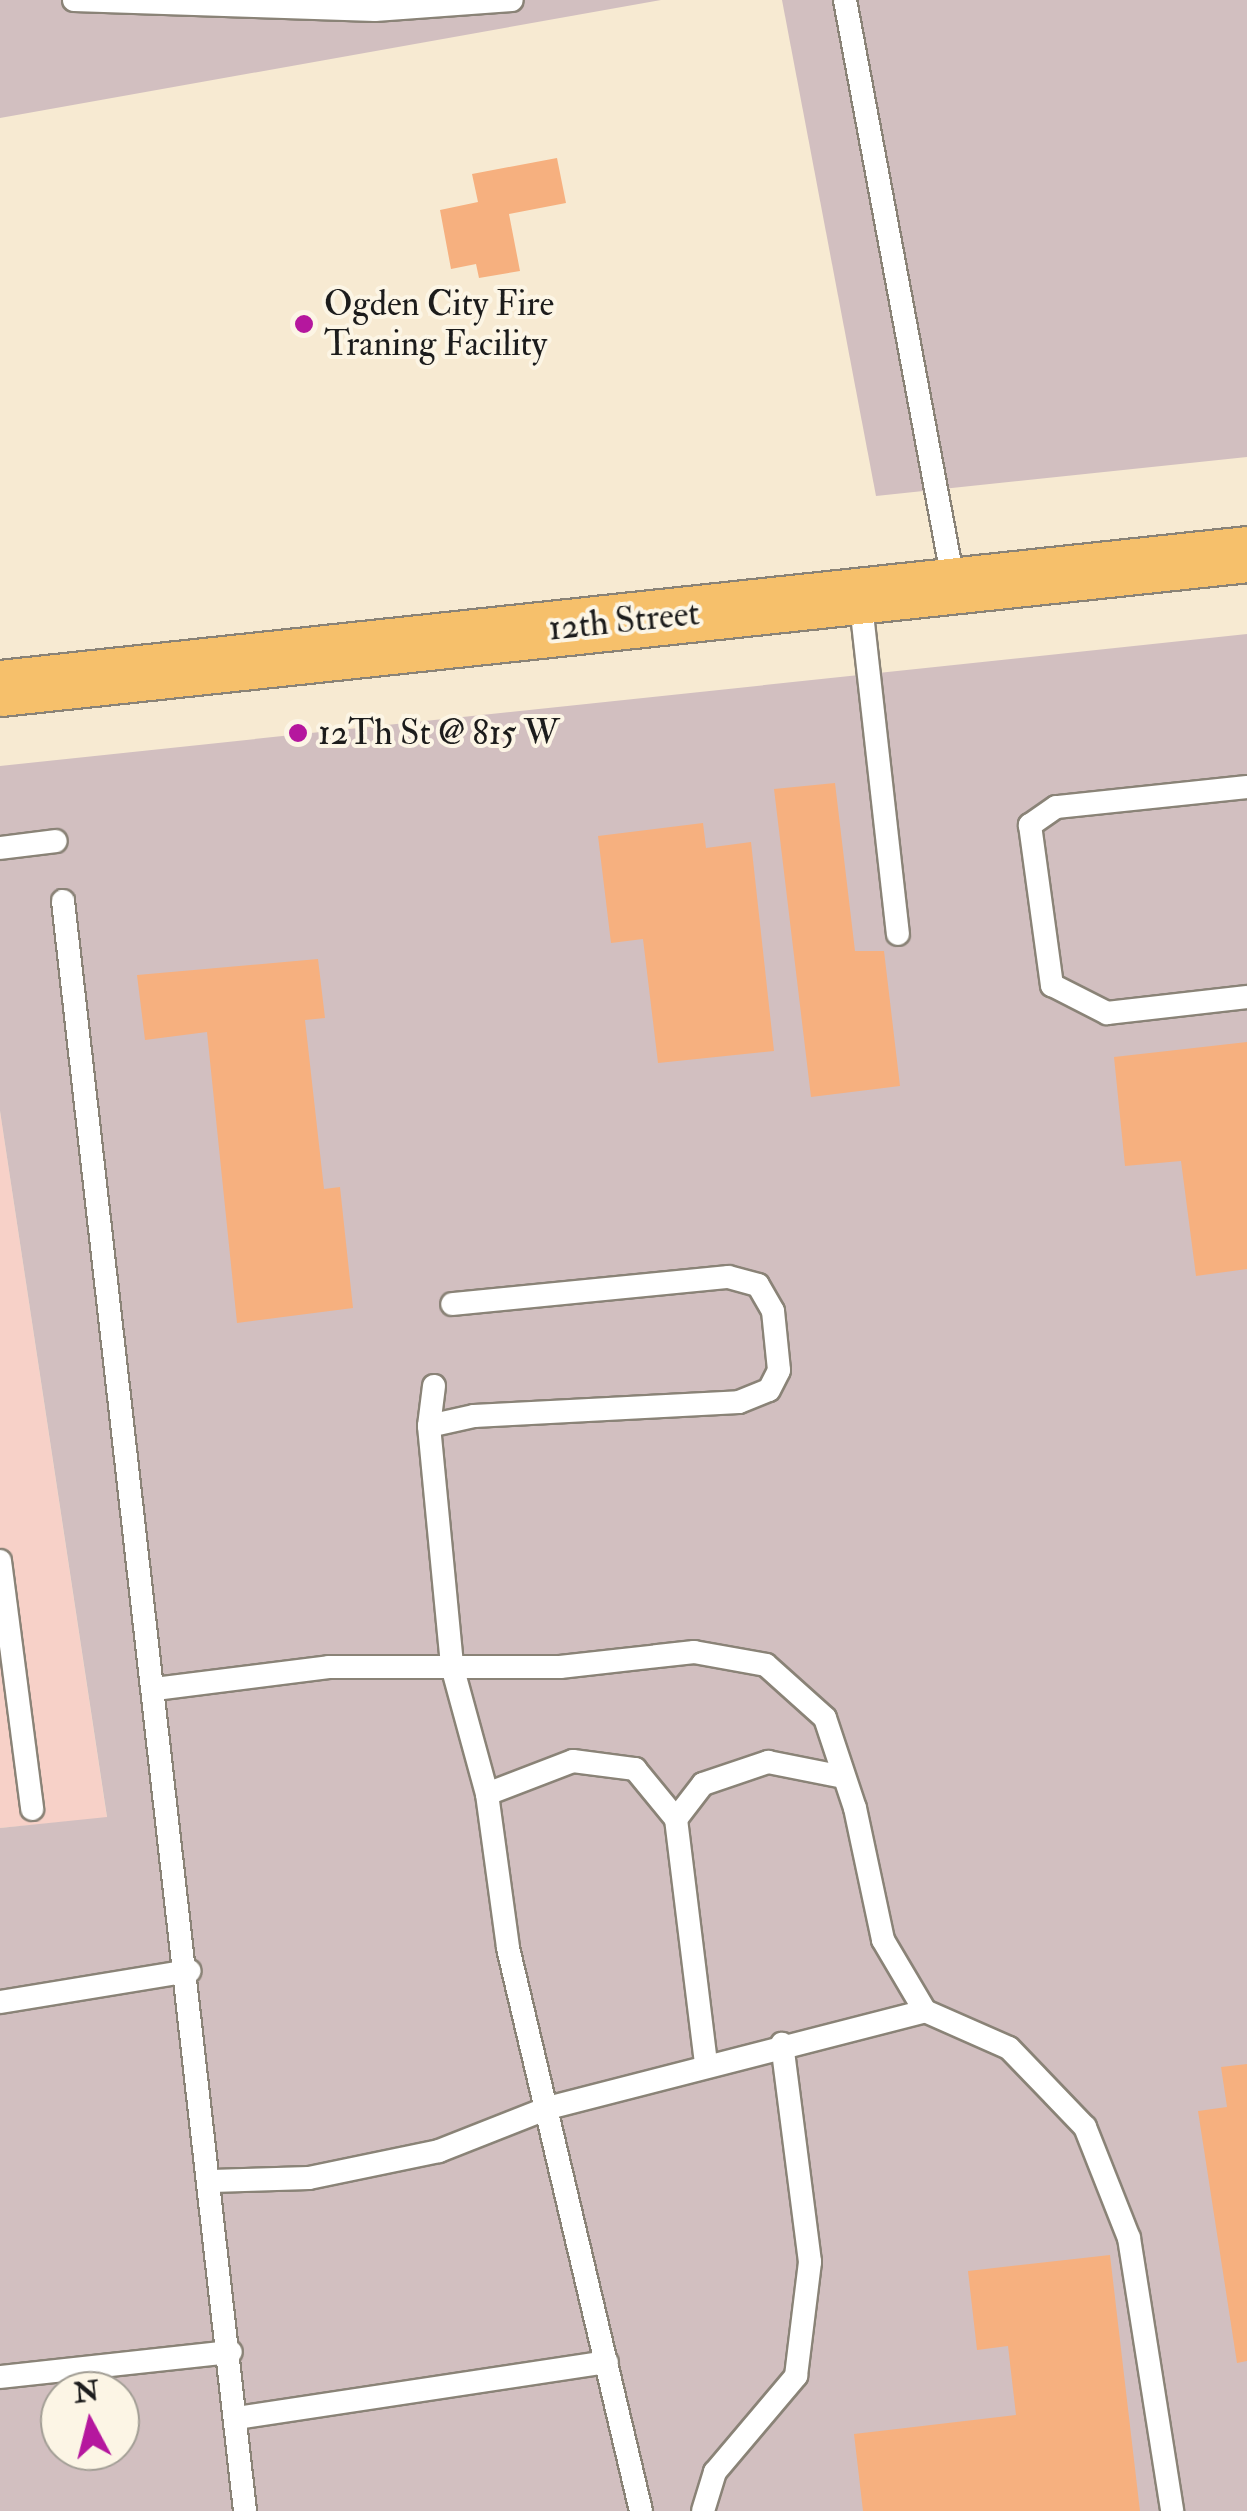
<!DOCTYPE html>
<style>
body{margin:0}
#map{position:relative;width:1247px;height:2511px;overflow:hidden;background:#f7ead2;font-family:"IM FELL Double Pica",serif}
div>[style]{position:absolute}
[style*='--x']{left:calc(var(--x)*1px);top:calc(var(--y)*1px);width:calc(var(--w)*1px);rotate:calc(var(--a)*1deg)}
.built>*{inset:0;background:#f7d1c8}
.industrial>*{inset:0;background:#d2bfc0}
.building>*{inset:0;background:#f6b07f}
.roads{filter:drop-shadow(2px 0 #8a8377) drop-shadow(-2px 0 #8a8377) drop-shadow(0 2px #8a8377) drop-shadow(0 -2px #8a8377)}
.service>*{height:22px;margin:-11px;padding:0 11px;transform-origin:11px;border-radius:11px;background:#fff}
.primary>*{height:55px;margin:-27.5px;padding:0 27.5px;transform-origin:27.5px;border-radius:27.5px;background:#f6c06b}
.dots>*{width:28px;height:28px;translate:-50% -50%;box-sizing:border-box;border:5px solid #fcf5e5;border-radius:50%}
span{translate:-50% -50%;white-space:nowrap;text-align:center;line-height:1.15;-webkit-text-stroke:8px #fcf5e5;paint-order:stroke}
.poi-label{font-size:35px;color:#1c1c1c}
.left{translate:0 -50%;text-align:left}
.street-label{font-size:35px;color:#1c1c1c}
.north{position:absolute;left:40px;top:2371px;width:100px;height:100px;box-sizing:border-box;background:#fcf5e5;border:2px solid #a29e95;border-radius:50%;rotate:353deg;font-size:28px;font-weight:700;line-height:40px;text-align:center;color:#1c1c1c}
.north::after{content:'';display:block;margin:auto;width:35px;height:45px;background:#b5179e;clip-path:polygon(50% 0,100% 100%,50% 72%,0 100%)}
</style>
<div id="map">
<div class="built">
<i style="clip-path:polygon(0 1111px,107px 1818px,0 1828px)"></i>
</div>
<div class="industrial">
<i style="clip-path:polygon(0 0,661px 0,0 118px)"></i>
<i style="clip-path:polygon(782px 0,1247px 0,1247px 457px,876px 496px)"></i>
<i style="clip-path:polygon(evenodd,1247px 634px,1247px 2511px,0 2511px,0 1828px,107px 1817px,0 1111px,0 766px,1247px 634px,60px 2391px,120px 2391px,120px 2451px,60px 2451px,60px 2391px)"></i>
</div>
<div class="building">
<i style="clip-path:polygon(557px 158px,566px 203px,509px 214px,520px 271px,479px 278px,476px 264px,451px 269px,440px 210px,478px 202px,472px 174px)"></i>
<i style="clip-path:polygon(835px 783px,855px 951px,884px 951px,900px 1086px,811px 1097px,774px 789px)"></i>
<i style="clip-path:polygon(703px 823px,706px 848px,751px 842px,774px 1051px,658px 1063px,643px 939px,611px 943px,598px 836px)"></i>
<i style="clip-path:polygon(318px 959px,325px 1018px,305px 1020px,324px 1189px,340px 1187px,353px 1308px,237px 1323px,207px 1032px,145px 1040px,137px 975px)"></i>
<i style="clip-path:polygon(1247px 1042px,1247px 1269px,1196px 1276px,1181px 1161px,1125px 1166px,1114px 1057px)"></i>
<i style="clip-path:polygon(1247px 2064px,1247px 2361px,1237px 2363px,1198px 2111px,1227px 2107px,1221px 2067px)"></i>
<i style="clip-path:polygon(1110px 2255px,1140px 2511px,863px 2511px,854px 2434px,1016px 2415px,1008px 2346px,977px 2350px,968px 2271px)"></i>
</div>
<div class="roads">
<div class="service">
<i style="--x:74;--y:0;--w:301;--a:1.9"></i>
<i style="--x:375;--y:10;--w:137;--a:-4.2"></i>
<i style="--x:845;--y:0;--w:596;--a:79.46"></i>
<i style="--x:860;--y:596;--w:340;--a:83.6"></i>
<i style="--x:1247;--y:787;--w:192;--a:174"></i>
<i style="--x:1056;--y:807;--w:32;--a:145"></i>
<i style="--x:1030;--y:825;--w:162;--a:82.2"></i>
<i style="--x:1052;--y:985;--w:62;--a:27"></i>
<i style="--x:1107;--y:1013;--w:141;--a:-6.5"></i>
<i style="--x:0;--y:848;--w:56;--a:-7.1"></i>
<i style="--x:63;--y:901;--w:1620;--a:83.55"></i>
<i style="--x:434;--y:1386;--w:40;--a:97.1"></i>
<i style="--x:429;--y:1426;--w:241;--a:84.5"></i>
<i style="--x:452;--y:1666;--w:133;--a:74.7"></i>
<i style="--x:487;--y:1794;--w:155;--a:82.2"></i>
<i style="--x:508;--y:1948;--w:578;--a:76.71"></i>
<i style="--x:429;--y:1426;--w:46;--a:-12.5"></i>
<i style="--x:474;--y:1416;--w:265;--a:-3"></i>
<i style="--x:739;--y:1402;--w:32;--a:-22"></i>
<i style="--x:769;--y:1390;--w:22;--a:-63"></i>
<i style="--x:779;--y:1370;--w:59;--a:-95.8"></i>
<i style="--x:773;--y:1311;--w:30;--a:-120"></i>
<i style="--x:758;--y:1285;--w:31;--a:-165"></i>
<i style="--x:728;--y:1277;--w:277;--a:174.4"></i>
<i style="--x:0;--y:1561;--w:250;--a:82.6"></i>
<i style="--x:155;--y:1689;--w:175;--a:-7.2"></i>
<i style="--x:329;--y:1667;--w:231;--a:0"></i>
<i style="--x:560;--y:1667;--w:135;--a:-6.4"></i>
<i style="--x:694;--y:1652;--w:73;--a:10.2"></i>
<i style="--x:766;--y:1665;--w:79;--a:41.9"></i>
<i style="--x:825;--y:1718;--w:95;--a:71.6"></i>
<i style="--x:855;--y:1808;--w:135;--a:78"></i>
<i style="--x:883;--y:1940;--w:82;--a:59.4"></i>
<i style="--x:487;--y:1794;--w:92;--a:-21"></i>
<i style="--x:573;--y:1761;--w:63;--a:7.4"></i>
<i style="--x:635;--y:1769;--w:65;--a:50.6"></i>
<i style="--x:676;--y:1819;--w:248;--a:83"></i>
<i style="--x:676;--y:1819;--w:44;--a:-52.4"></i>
<i style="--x:703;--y:1784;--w:69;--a:-18.7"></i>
<i style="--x:768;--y:1762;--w:77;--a:11.2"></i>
<i style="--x:0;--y:2002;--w:192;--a:-9.3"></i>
<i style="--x:212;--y:2181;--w:97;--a:-1.8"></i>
<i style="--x:309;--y:2178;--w:133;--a:-11.7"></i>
<i style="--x:439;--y:2151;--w:117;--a:-21.5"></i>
<i style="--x:548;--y:2108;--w:389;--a:-14.4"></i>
<i style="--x:925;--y:2011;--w:92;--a:23.8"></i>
<i style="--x:1009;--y:2048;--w:110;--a:46.1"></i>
<i style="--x:1085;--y:2127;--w:119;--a:68.4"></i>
<i style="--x:1129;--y:2238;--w:276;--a:81"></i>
<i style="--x:0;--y:2377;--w:232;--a:-6.2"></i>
<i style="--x:237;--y:2418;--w:374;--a:-8.6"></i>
<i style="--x:703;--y:2511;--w:41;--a:-72.9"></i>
<i style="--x:715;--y:2472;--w:126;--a:-49.8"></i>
<i style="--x:796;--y:2376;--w:115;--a:-83"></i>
<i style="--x:810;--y:2262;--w:220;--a:-97.3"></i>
</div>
<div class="primary">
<i style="--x:0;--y:688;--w:1254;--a:-6.13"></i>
</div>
</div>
<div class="dots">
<i style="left:304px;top:324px;background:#b5179e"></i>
<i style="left:298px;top:733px;background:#b5179e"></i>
</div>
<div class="poi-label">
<span class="left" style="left:324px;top:324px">Ogden City Fire<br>Traning Facility</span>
<span class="left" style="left:318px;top:733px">12Th St @ 815 W</span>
</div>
<div class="street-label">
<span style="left:624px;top:621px;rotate:-6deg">12th Street</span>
</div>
<div class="north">N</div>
</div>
